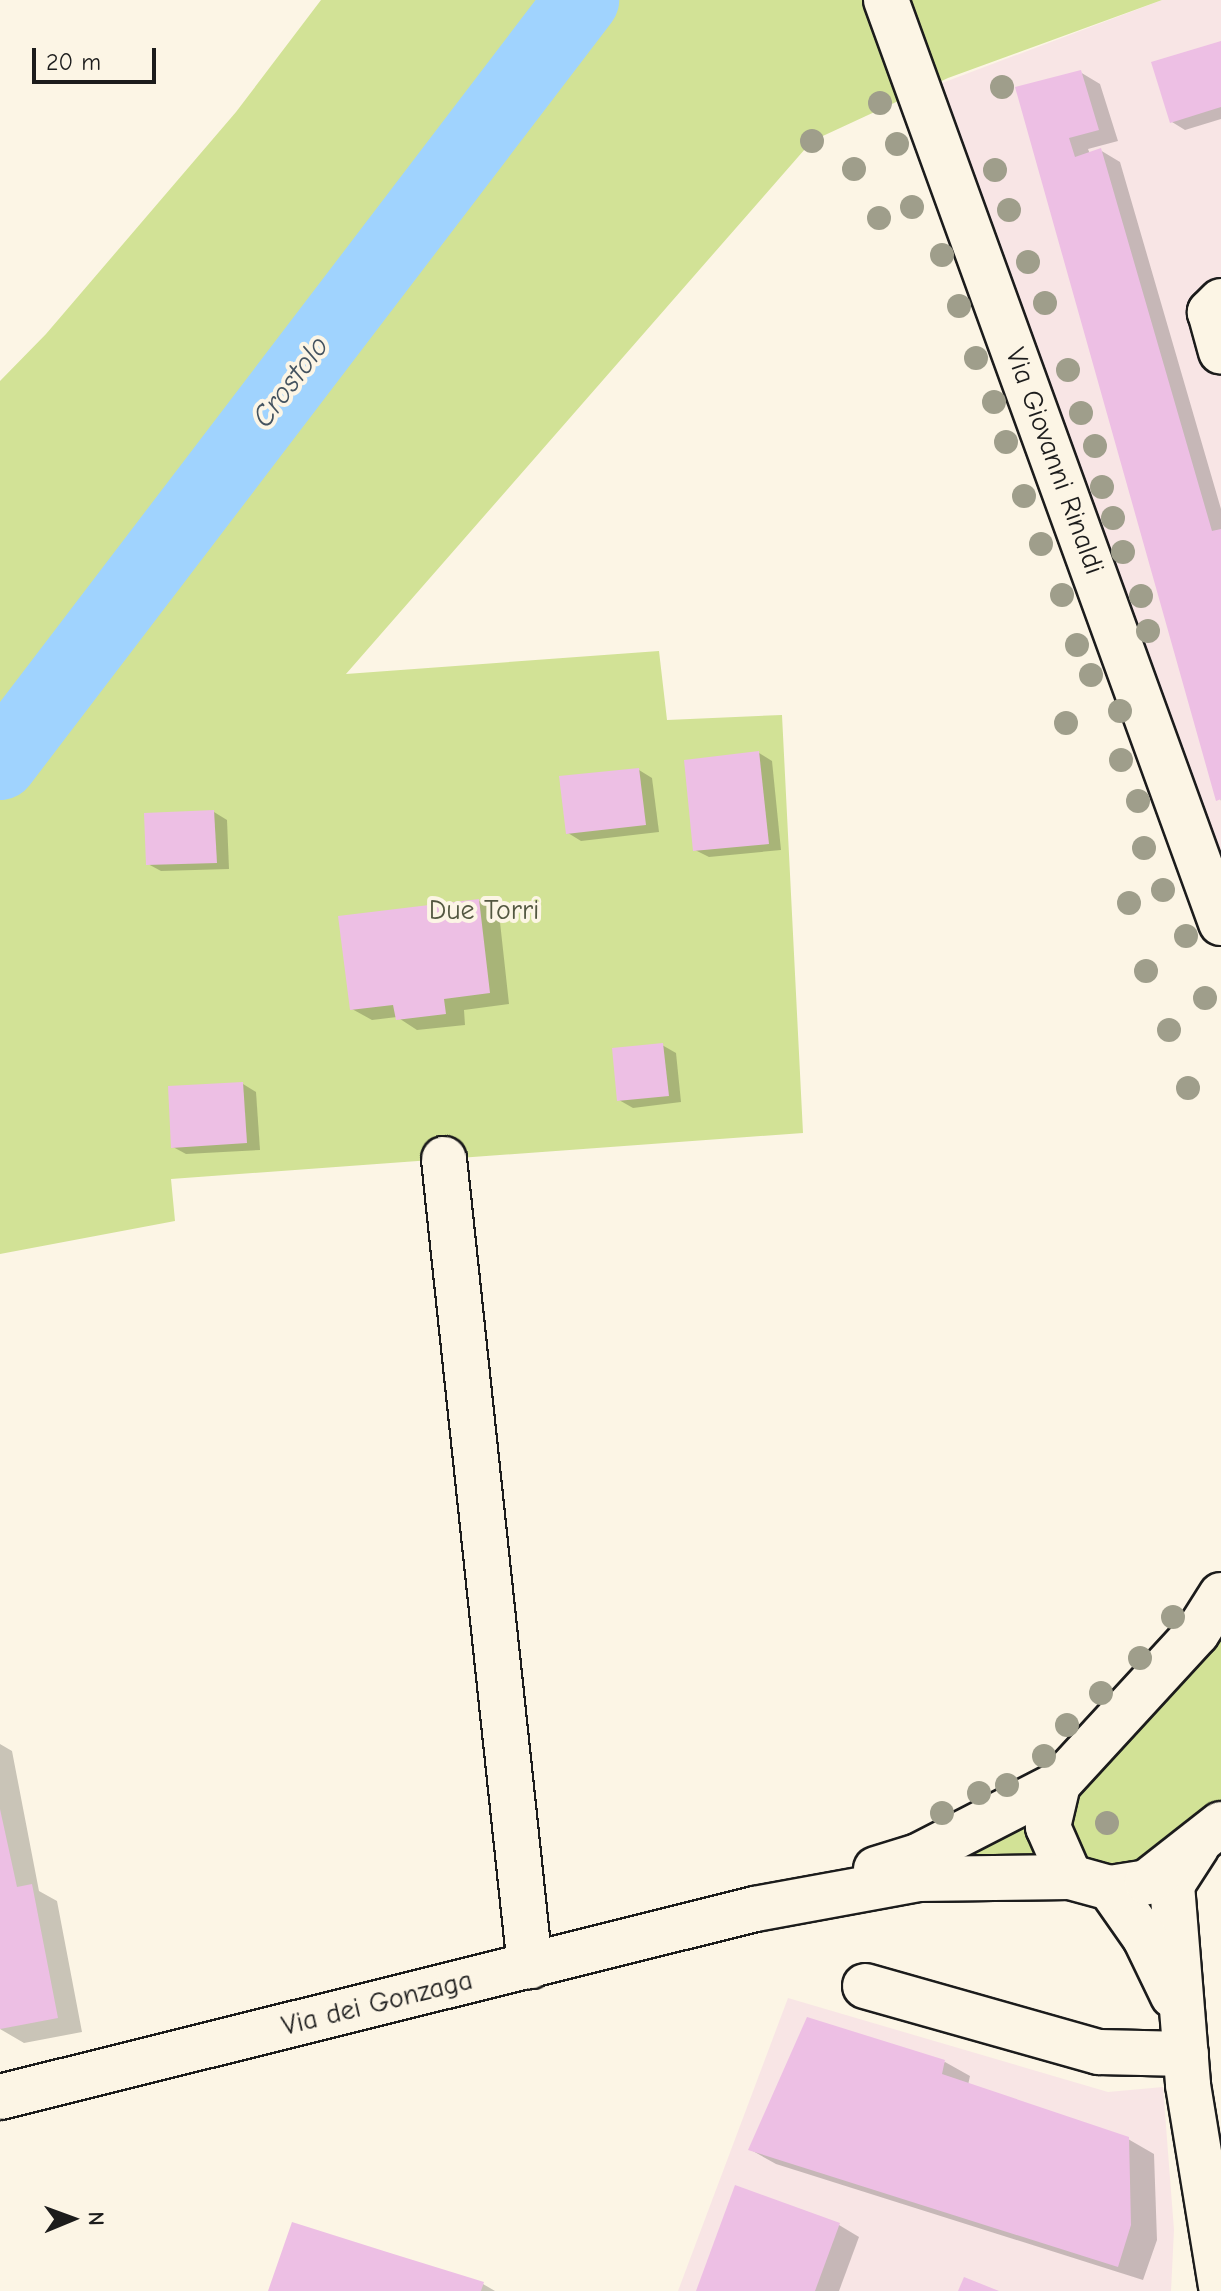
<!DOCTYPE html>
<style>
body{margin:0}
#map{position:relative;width:1221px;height:2291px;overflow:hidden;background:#fcf5e5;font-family:"Comic Neue",sans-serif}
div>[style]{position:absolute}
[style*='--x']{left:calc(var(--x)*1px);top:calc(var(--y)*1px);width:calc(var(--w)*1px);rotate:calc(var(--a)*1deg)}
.built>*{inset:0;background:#f8e5e5}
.green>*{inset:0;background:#d2e296}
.shadow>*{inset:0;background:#0003}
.river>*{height:74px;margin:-37px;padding:0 37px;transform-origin:37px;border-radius:37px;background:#a0d3fe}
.building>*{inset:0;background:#edbfe4}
.roads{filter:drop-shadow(2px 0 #1c1c1c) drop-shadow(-2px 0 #1c1c1c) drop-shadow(0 2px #1c1c1c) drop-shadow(0 -2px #1c1c1c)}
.minor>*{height:44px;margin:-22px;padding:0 22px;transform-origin:22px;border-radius:22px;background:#fcf5e5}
.major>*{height:44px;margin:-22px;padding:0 22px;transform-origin:22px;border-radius:22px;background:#fcf5e5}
.trees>*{width:24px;height:24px;margin:-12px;border-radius:50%;background:#9f9e8b}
span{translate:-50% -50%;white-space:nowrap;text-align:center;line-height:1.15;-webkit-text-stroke:8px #fcf5e5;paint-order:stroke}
.street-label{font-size:28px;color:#1c1c1c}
.park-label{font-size:28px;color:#535741}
.water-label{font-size:30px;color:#445360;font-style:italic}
.north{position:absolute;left:32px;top:2179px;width:80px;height:80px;-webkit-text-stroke:6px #fcf5e5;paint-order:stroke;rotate:89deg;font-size:22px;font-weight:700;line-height:32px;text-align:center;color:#1c1c1c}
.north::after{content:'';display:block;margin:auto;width:28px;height:36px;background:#1c1c1c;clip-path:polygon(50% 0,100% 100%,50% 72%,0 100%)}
.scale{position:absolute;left:32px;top:48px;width:124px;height:36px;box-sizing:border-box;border:4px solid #1c1c1c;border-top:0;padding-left:10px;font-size:24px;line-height:28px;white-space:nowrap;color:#1c1c1c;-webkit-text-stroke:6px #fcf5e5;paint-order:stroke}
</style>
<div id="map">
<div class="built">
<i style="clip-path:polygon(1162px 0,1221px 0,1221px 923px,921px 91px)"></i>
<i style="clip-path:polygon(788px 1998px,1108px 2092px,1163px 2087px,1174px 2230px,1171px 2291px,678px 2291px)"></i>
</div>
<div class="green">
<i style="clip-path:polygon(321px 0,1162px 0,948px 78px,812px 141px,346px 674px,659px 651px,667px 720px,782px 715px,803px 1133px,171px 1179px,175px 1221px,0 1254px,0 381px,46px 334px,236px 112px)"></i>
<i style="clip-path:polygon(1221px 1595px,1221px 1836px,1147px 1882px,918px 1856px,1058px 1784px)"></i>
</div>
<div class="shadow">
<i style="clip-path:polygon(1221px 43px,1221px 119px,1185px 130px,1172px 122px)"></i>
<i style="clip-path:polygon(1080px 72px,1100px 84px,1118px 141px,1088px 149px,1090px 154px,1100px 150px,1120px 162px,1221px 509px,1221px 801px,1017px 89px)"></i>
<i style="clip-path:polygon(759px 753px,772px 761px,781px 850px,709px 857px,695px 850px)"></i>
<i style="clip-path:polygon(639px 770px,652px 778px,659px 832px,581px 841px,568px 833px)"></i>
<i style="clip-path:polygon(214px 812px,227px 820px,229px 869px,161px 871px,148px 864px)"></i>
<i style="clip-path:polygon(479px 901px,499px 913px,509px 1004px,464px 1010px,465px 1025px,417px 1030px,397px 1017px,372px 1020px,352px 1009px)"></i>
<i style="clip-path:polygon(662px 1045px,676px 1053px,681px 1102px,633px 1108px,619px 1100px)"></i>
<i style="clip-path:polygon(243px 1084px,256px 1092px,260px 1150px,186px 1154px,173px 1147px)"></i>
<i style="clip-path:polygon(0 1744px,12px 1751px,39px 1891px,57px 1901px,82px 2032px,24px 2043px,0 2029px)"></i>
<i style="clip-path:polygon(945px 2062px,970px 2076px,968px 2085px,1128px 2139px,1154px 2154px,1157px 2240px,1143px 2280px,776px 2164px,751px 2150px)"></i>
<i style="clip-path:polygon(839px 2225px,859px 2237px,839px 2291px,698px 2291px)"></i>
<i style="clip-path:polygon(483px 2284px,495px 2291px,271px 2291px)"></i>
</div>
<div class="river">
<i style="--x:0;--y:763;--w:960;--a:-52.66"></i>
</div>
<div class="building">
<i style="clip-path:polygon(1221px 41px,1221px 107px,1170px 123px,1151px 62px)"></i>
<i style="clip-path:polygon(1081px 70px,1099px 130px,1069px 138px,1075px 157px,1101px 148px,1212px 531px,1221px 529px,1221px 799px,1216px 801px,1015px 87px)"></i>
<i style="clip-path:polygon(759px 751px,769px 844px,693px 851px,684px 760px)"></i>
<i style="clip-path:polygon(639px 768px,646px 825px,566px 834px,559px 776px)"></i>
<i style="clip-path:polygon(214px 810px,217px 863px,146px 865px,144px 813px)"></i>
<i style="clip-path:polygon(479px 899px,490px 993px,444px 999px,446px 1014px,396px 1020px,393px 1005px,350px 1010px,338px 916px)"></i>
<i style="clip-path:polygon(663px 1043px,669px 1096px,617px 1101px,612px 1048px)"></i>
<i style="clip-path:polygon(243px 1082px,247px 1143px,171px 1148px,168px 1086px)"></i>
<i style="clip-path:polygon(0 1809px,17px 1887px,32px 1884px,58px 2018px,0 2029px)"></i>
<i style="clip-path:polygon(807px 2017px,945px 2060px,942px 2074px,1129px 2137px,1131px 2225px,1118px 2267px,748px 2150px)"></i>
<i style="clip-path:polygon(735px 2185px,840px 2223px,815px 2291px,696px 2291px)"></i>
<i style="clip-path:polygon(292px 2222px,387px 2252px,484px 2282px,481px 2291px,268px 2291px)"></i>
<i style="clip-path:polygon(964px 2277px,999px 2291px,958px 2291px)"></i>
</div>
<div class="roads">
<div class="minor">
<i style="--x:886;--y:0;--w:982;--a:70.05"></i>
<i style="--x:1221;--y:301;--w:16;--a:135"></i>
<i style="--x:1210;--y:312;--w:41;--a:74.6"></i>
<i style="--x:444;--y:1159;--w:812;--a:83.92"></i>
<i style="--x:1197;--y:1846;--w:46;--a:122.7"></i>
<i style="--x:1172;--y:1885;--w:201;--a:85.4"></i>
<i style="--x:1188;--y:2085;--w:204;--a:80.7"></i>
<i style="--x:1110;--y:1888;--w:61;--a:55"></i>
<i style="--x:1145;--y:1938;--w:64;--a:64.2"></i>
<i style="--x:865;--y:1986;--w:243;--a:15.8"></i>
<i style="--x:1099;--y:2052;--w:87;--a:1.3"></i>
</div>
<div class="major">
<i style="--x:876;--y:1869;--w:44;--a:-17.2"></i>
<i style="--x:918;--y:1856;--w:157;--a:-27.2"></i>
<i style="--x:1070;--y:1877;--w:55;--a:-113.7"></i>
<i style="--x:1048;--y:1827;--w:44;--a:-76.9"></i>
<i style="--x:1058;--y:1784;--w:205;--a:-47.4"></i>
<i style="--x:1197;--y:1633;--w:45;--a:-57.7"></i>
<i style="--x:0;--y:2097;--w:778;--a:-13.98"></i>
<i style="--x:755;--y:1909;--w:166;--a:-10.4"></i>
<i style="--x:918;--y:1879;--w:152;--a:-0.8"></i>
<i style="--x:1070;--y:1877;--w:41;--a:15.4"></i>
<i style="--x:1110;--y:1888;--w:37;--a:-9"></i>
<i style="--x:1147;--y:1882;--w:94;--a:-38.1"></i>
</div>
</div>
<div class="trees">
<i style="left:1002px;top:87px"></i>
<i style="left:880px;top:103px"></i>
<i style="left:812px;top:141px"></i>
<i style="left:897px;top:144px"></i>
<i style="left:854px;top:169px"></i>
<i style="left:995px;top:170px"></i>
<i style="left:912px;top:207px"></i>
<i style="left:1009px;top:210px"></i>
<i style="left:879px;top:218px"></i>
<i style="left:942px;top:255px"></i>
<i style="left:1028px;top:262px"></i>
<i style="left:1045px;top:303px"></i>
<i style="left:959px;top:306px"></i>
<i style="left:976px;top:358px"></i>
<i style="left:1068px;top:370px"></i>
<i style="left:994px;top:402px"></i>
<i style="left:1081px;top:413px"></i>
<i style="left:1006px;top:442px"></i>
<i style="left:1095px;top:446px"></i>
<i style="left:1102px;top:487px"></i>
<i style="left:1024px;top:496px"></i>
<i style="left:1113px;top:518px"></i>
<i style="left:1041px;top:544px"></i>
<i style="left:1123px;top:552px"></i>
<i style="left:1062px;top:595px"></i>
<i style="left:1141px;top:596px"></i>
<i style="left:1148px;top:631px"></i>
<i style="left:1077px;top:645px"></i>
<i style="left:1091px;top:675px"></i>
<i style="left:1120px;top:711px"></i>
<i style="left:1066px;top:723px"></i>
<i style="left:1121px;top:760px"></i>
<i style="left:1138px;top:801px"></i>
<i style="left:1144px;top:848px"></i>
<i style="left:1163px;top:890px"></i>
<i style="left:1129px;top:903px"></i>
<i style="left:1186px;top:936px"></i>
<i style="left:1146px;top:971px"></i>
<i style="left:1205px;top:998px"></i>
<i style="left:1169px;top:1030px"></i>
<i style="left:1188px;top:1088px"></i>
<i style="left:1173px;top:1617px"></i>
<i style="left:1140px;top:1658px"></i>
<i style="left:1101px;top:1693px"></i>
<i style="left:1067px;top:1725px"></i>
<i style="left:1044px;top:1756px"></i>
<i style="left:1007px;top:1785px"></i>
<i style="left:979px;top:1793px"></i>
<i style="left:942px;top:1813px"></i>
<i style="left:1107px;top:1823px"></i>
</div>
<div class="street-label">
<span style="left:1055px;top:461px;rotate:70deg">Via Giovanni Rinaldi</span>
<span style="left:377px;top:2003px;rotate:-14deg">Via dei Gonzaga</span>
</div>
<div class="park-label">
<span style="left:484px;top:910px">Due Torri</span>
</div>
<div class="water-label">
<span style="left:291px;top:382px;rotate:-53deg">Crostolo</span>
</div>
<div class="north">N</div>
<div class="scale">20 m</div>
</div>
